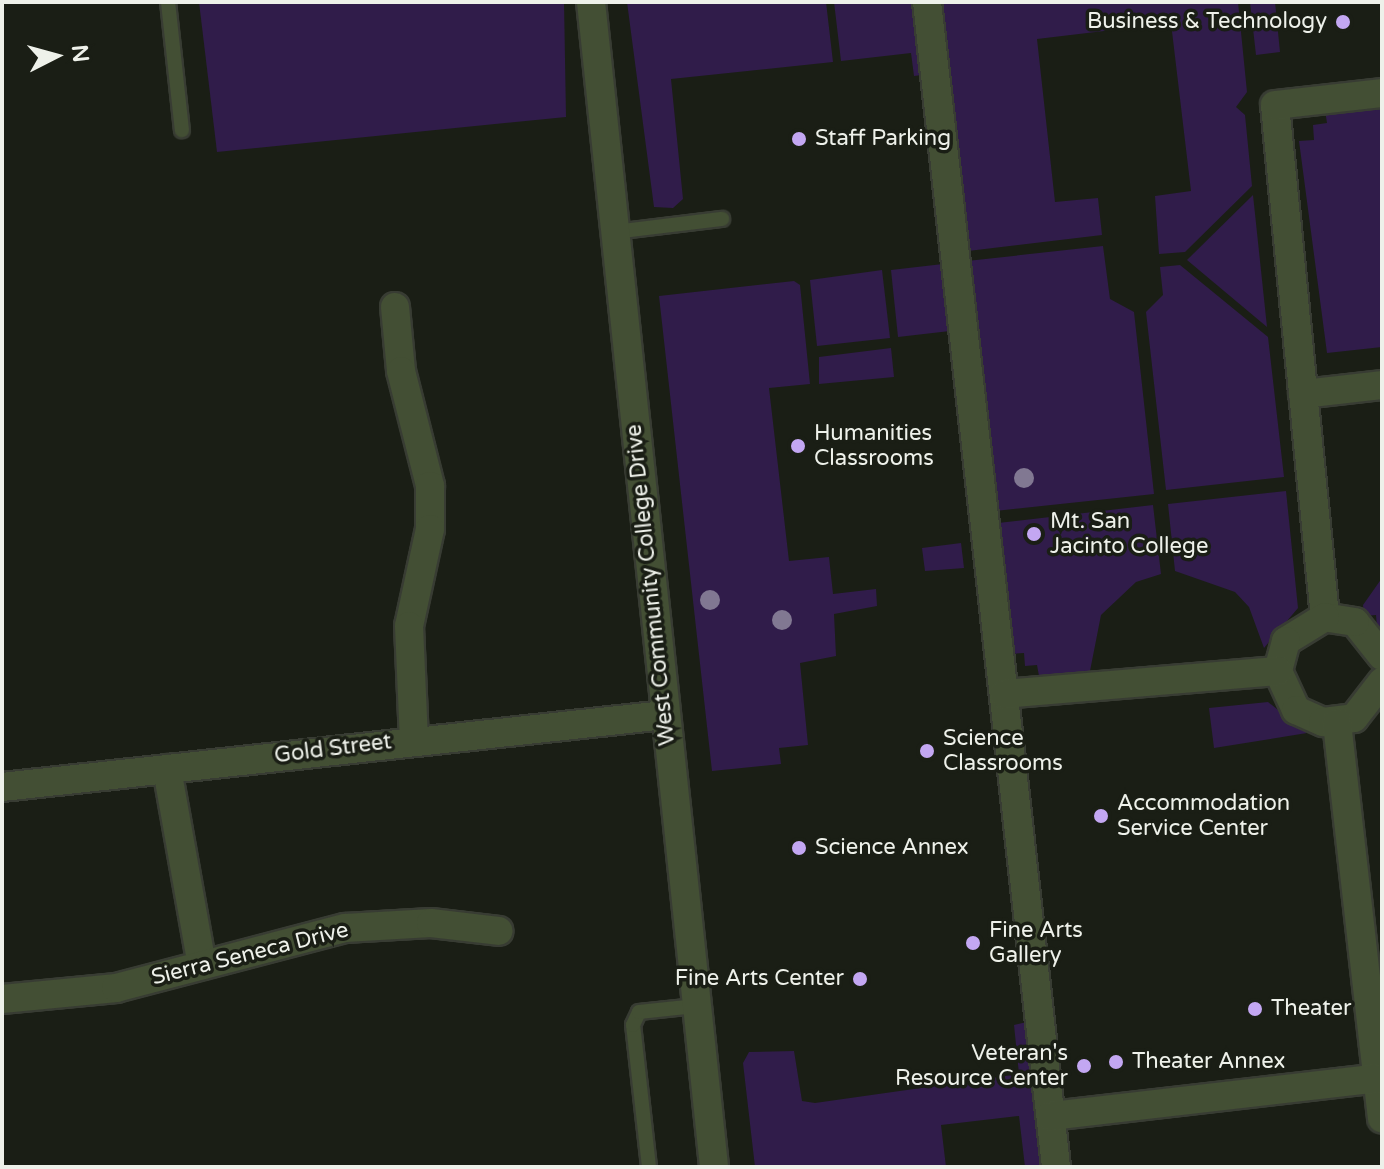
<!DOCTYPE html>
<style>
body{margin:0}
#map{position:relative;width:1384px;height:1169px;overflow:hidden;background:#1a1e15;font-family:"Varela Round",sans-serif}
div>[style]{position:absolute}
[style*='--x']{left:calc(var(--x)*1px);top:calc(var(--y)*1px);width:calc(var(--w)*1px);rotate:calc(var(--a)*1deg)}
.green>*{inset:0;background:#301c4a}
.roads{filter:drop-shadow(2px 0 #383c33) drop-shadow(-2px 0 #383c33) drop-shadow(0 2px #383c33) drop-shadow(0 -2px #383c33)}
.lane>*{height:14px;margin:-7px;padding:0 7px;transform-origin:7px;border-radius:7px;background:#434f34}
.street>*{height:28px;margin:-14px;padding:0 14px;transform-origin:14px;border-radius:14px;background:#434f34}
.trees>*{width:20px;height:20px;margin:-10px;border-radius:50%;background:#817892}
.dots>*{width:22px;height:22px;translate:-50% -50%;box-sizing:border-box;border:4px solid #1a1e15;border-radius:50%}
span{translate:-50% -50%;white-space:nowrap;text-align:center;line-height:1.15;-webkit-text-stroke:7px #1a1e15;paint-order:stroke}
.poi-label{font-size:22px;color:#eef1ea}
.right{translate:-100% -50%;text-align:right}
.left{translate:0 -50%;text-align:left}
.street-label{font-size:22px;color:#eef1ea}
.frame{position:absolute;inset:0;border:4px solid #eef1ea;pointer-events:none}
.north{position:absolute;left:16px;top:16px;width:80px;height:80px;-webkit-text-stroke:6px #1a1e15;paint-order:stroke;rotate:84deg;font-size:22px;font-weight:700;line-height:32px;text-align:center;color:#eef1ea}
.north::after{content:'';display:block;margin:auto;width:28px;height:36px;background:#eef1ea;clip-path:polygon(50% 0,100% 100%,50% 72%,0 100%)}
</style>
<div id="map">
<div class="green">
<i style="clip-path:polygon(199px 2px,564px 2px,566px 117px,217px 152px)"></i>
<i style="clip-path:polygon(627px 2px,826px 2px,833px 62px,671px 79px,683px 199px,673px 208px,654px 207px)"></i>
<i style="clip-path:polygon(834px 2px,914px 2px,922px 75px,914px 76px,911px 53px,841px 61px)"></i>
<i style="clip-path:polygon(939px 2px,1238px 2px,1247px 92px,1236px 107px,1245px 115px,1252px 186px,1185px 252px,1159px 254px,1155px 196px,1191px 191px,1171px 23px,1037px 39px,1055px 202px,1098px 198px,1102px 235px,968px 251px)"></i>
<i style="clip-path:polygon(1250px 2px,1275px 2px,1280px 52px,1256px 55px)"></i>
<i style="clip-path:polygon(1382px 104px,1382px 347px,1327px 353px,1299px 141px,1314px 140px,1313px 125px,1327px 123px,1325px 110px)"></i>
<i style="clip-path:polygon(1253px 195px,1267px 327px,1187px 260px)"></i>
<i style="clip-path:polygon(1103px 246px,1110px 299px,1134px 312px,1154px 494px,995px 511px,967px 261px)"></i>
<i style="clip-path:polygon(943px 264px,950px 331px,898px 337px,891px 270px)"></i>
<i style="clip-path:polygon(1180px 265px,1268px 337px,1284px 477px,1166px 490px,1146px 312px,1163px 295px,1160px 267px)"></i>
<i style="clip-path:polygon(882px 270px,890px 338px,817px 346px,810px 280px)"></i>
<i style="clip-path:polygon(794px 281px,800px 285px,810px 384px,769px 388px,789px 561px,829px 557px,833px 594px,876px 589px,877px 606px,834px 614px,836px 656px,800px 663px,808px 745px,779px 748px,781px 764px,712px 771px,659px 296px)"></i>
<i style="clip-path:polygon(891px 348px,894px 377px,819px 384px,819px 357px)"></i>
<i style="clip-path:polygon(1286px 491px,1298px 608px,1264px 648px,1249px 607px,1235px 592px,1175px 571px,1168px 504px)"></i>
<i style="clip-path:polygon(1153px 505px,1161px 574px,1136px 582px,1101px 615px,1090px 671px,1039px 676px,1037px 665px,1025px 666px,1024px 653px,1011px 654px,998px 523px)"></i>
<i style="clip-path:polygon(961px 543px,964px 568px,925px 571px,922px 548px)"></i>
<i style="clip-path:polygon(1382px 578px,1382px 626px,1377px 627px,1376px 615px,1364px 616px,1363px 605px)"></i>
<i style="clip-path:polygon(1268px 702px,1307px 733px,1214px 748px,1209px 708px)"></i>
<i style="clip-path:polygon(1027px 1022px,1042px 1167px,1025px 1167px,1019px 1116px,941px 1125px,946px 1167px,755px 1167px,743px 1063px,749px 1052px,794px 1051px,802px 1101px,815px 1103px,1019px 1074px,1014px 1025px)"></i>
</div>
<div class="roads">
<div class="lane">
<i style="--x:168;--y:2;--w:129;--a:83.8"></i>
<i style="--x:614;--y:232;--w:109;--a:-6.9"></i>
<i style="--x:649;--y:1167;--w:143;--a:-96.4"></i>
<i style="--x:633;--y:1025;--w:14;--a:-65"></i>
<i style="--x:639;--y:1012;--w:57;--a:-6"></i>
</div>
<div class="street">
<i style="--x:591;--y:2;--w:1171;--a:83.97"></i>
<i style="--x:927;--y:2;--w:1172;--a:83.68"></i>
<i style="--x:395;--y:307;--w:64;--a:84.6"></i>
<i style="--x:401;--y:371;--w:119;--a:75.8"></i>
<i style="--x:430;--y:486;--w:43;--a:90"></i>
<i style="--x:430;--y:529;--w:99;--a:102.2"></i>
<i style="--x:409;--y:626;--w:113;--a:87.5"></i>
<i style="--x:1303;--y:394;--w:80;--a:-6.5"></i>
<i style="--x:1325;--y:617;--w:514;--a:-95.58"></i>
<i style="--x:1275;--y:105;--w:108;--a:-6.4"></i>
<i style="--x:1382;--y:656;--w:43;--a:-128.5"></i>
<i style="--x:1355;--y:622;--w:30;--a:-171"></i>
<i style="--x:1325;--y:617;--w:46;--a:148.4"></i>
<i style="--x:1286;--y:641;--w:31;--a:105"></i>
<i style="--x:1278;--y:671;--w:43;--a:65.2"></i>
<i style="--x:1296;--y:710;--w:30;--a:24"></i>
<i style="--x:1323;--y:722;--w:31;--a:-7"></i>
<i style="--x:1354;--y:718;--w:46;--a:-52.1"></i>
<i style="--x:1004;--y:694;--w:275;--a:-4.8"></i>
<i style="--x:1337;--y:723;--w:398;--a:83.5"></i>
<i style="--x:167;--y:769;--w:199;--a:79.9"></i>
<i style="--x:2;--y:787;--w:667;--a:-6.2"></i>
<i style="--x:2;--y:999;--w:115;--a:-5.5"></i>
<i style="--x:116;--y:988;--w:237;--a:-14.7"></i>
<i style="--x:345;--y:928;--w:86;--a:-3.3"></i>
<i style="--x:431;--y:923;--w:68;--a:6.7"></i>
<i style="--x:1051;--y:1116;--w:329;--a:-6.6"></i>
</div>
</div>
<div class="trees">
<i style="left:1024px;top:478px"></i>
<i style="left:710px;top:600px"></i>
<i style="left:782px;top:620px"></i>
</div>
<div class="dots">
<i style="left:1343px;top:22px;background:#c3a7f2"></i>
<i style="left:799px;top:139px;background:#c3a7f2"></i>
<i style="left:798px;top:446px;background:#c3a7f2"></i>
<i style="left:1034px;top:534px;background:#c3a7f2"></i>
<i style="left:927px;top:751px;background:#c3a7f2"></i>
<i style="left:1101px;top:816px;background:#c3a7f2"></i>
<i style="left:799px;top:848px;background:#c3a7f2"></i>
<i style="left:973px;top:943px;background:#c3a7f2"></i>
<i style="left:860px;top:979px;background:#c3a7f2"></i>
<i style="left:1255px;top:1009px;background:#c3a7f2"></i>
<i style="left:1116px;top:1062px;background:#c3a7f2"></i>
<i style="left:1084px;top:1066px;background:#c3a7f2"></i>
</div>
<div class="poi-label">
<span class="right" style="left:1327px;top:22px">Business &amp; Technology</span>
<span class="left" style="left:815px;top:139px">Staff Parking</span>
<span class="left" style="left:814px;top:446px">Humanities<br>Classrooms</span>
<span class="left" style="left:1050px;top:534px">Mt. San<br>Jacinto College</span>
<span class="left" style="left:943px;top:751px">Science<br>Classrooms</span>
<span class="left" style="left:1117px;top:816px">Accommodation<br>Service Center</span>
<span class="left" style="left:815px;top:848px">Science Annex</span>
<span class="left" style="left:989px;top:943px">Fine Arts<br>Gallery</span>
<span class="right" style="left:844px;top:979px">Fine Arts Center</span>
<span class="left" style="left:1271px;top:1009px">Theater</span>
<span class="right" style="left:1068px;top:1066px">Veteran's<br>Resource Center</span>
<span class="left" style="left:1132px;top:1062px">Theater Annex</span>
</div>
<div class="street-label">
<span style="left:651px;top:585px;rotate:-96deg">West Community College Drive</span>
<span style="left:333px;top:749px;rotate:-7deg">Gold Street</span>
<span style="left:250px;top:954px;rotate:-14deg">Sierra Seneca Drive</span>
</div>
<div class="frame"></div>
<div class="north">N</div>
</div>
